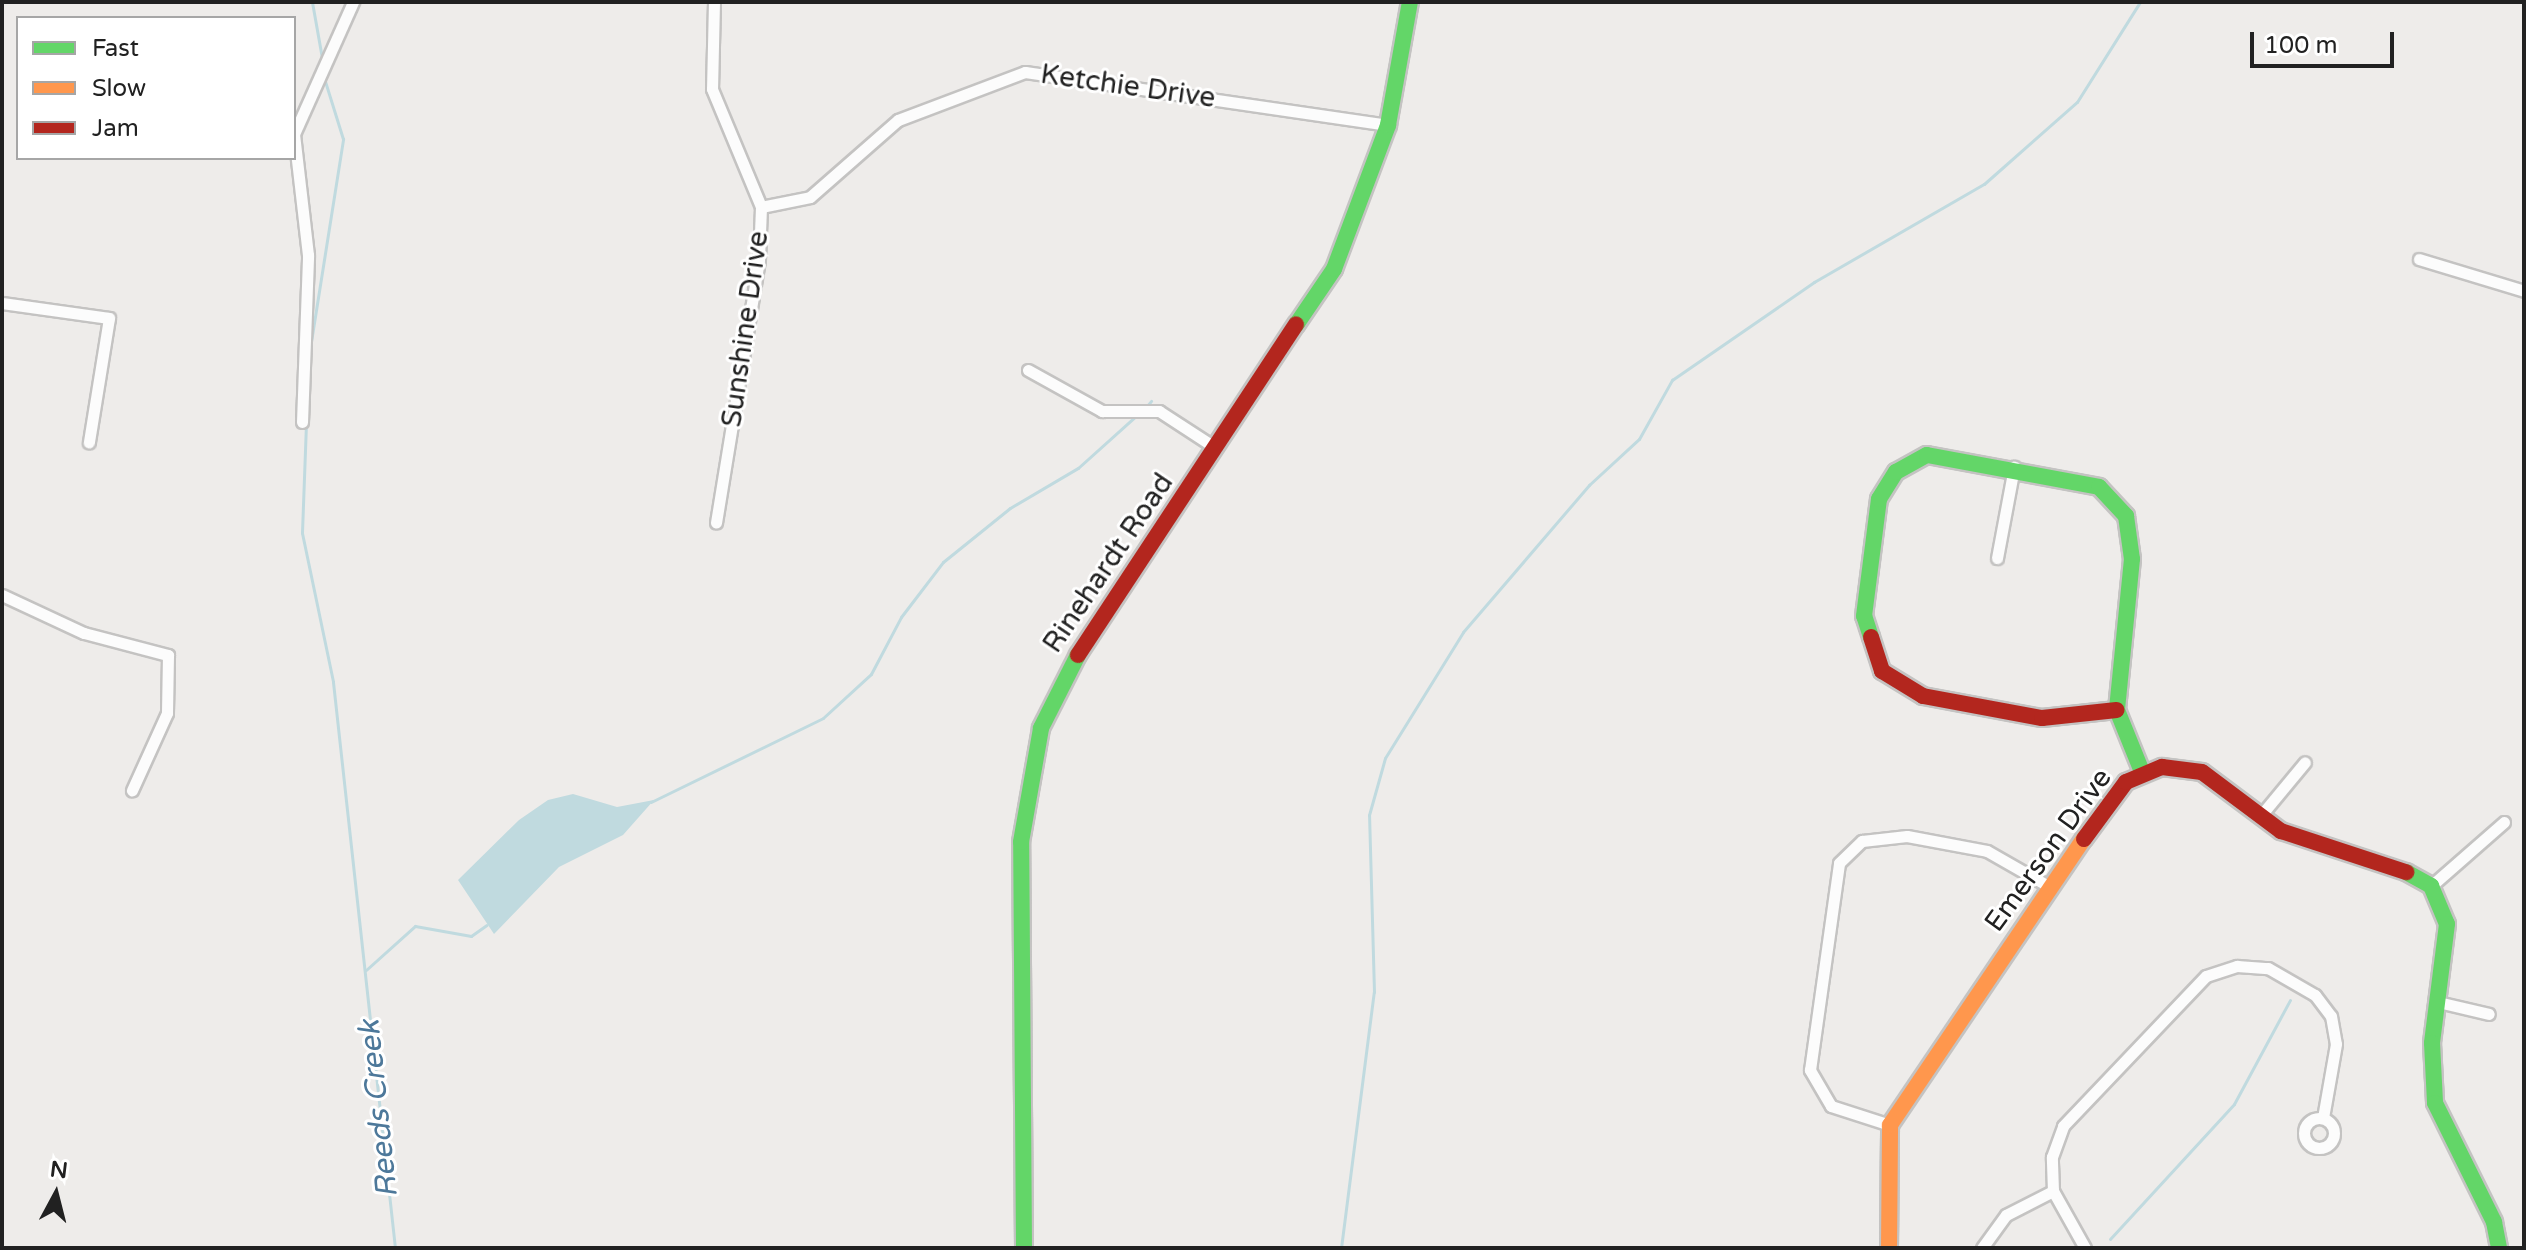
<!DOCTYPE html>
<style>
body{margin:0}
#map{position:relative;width:2526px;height:1250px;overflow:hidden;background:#eeecea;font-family:"Varela Round",sans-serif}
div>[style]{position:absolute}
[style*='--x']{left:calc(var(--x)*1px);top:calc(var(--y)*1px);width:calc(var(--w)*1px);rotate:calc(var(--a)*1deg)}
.water>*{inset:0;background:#c0dadf}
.stream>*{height:3px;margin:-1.5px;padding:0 1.5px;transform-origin:1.5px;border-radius:1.5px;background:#c0dadf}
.roads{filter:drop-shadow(2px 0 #c4c3c2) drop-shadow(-2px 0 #c4c3c2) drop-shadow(0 2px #c4c3c2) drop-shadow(0 -2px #c4c3c2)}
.street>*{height:11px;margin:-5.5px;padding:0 5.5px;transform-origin:5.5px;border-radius:5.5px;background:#fcfcfc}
.street>.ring{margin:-5.5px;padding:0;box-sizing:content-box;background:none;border:11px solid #fcfcfc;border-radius:50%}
.fast>*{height:16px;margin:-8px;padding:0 8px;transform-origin:8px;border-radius:8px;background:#63d668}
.slow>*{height:16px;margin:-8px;padding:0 8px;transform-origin:8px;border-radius:8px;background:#ff974d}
.jam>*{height:16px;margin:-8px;padding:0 8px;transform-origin:8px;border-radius:8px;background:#b3261e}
span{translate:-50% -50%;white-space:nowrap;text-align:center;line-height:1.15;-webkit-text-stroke:6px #fff;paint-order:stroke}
.street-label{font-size:28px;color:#212121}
.water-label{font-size:30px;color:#4d789a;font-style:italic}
.frame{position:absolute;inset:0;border:4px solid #212121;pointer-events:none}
.legend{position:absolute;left:16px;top:16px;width:280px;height:144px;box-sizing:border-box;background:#fff;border:2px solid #a6a6a6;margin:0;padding:10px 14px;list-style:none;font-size:24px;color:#212121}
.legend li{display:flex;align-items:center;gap:16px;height:40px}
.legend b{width:40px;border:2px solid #a6a6a6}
.north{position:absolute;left:16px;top:1154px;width:80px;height:80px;-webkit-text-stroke:6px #fff;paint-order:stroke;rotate:7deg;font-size:22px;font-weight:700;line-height:32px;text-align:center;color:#212121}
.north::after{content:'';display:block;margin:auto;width:28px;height:36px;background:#212121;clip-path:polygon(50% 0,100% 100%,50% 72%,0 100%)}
.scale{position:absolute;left:2250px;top:32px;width:144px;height:36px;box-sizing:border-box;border:4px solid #212121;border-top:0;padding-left:10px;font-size:24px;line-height:28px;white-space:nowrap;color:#212121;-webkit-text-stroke:6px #fff;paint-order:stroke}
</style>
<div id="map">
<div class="water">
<i style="clip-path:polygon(573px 794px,617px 807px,654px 800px,623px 835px,559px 867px,494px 934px,458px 880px,519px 820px,548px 800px)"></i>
</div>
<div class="stream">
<i style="--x:312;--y:2;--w:57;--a:79.9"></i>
<i style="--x:310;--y:348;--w:212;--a:-81"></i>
<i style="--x:343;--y:139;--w:64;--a:-107.3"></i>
<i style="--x:1146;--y:407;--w:8;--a:-50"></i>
<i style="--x:306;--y:423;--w:110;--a:92.1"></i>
<i style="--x:302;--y:533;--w:152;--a:78.2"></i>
<i style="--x:333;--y:682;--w:569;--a:83.75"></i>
<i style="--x:651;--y:802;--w:191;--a:-26"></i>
<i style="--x:823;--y:718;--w:65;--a:-42.5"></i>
<i style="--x:871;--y:674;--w:64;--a:-62.2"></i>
<i style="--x:901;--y:617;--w:69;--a:-52.6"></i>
<i style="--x:943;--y:562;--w:86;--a:-38.9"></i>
<i style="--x:1010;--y:508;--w:79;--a:-30.5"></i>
<i style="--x:1078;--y:468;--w:79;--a:-41.9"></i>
<i style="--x:366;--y:970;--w:66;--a:-41.9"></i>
<i style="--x:415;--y:926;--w:57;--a:10.1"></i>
<i style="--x:471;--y:936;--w:19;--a:-35"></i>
<i style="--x:2110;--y:1239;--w:183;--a:-47.4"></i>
<i style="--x:2234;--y:1104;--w:118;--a:-61.7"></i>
<i style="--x:1341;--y:1248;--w:258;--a:-82.7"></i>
<i style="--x:1374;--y:992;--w:177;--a:-91.6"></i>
<i style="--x:1369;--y:815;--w:59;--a:-74.3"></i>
<i style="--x:1385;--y:758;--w:148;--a:-58.2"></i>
<i style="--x:1463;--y:632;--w:194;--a:-49.4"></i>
<i style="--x:1589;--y:485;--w:68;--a:-42.6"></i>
<i style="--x:1639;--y:439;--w:68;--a:-60.8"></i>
<i style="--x:1672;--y:380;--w:173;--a:-34.6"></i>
<i style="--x:1814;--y:282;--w:196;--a:-30"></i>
<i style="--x:1984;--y:184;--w:124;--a:-41.4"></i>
<i style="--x:2077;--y:102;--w:118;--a:-57.8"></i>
</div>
<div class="roads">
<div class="street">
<i style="--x:714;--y:2;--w:87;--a:91.3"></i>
<i style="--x:712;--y:89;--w:128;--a:67.4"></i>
<i style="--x:761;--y:207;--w:53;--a:92.2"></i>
<i style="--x:759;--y:260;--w:266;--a:99.3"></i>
<i style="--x:761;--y:207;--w:50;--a:-11.5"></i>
<i style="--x:810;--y:197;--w:117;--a:-41.2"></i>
<i style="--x:898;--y:120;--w:136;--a:-20.7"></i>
<i style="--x:1025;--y:72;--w:367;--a:8.3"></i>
<i style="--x:2419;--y:259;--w:110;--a:16.9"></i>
<i style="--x:2;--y:303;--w:108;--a:8"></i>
<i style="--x:109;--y:318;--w:126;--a:99.2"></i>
<i style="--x:1028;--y:370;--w:85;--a:29"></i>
<i style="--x:1102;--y:411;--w:57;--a:0"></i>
<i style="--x:1159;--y:411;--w:68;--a:33"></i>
<i style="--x:302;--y:422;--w:167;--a:-87.9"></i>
<i style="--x:308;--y:255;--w:122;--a:-96.6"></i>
<i style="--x:294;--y:134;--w:145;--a:-65.9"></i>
<i style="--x:1997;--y:558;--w:93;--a:-79.4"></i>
<i style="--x:2;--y:595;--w:90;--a:24.9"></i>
<i style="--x:84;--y:633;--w:87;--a:14.7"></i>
<i style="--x:168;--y:655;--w:58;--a:91"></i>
<i style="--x:167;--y:713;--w:85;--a:114.4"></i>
<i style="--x:2262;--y:814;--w:67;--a:-50.4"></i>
<i style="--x:2431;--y:886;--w:97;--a:-41.2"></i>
<i style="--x:2438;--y:1002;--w:52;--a:13.2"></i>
<i class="ring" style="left:2304px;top:1118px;width:19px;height:19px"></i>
<i style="--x:1890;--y:1125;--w:62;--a:-162.1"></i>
<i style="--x:1831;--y:1106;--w:42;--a:-120.3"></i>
<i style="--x:1810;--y:1070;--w:209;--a:-82"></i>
<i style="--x:1839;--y:863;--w:32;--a:-44"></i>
<i style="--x:1862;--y:841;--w:45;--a:-6.3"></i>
<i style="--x:1907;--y:836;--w:81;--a:10.6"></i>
<i style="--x:1987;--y:851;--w:73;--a:29.7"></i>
<i style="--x:1982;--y:1248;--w:41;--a:-54"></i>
<i style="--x:2006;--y:1215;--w:53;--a:-27.1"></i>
<i style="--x:2085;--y:1248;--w:65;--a:-119.3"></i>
<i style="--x:2053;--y:1191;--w:34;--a:-92"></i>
<i style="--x:2052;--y:1157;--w:33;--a:-70"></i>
<i style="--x:2063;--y:1126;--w:207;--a:-46.4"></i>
<i style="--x:2206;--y:976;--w:33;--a:-18"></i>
<i style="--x:2237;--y:966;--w:31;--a:4"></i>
<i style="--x:2268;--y:968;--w:54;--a:29.9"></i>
<i style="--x:2315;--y:995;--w:26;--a:53"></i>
<i style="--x:2331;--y:1016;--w:28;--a:80"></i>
<i style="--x:2336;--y:1044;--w:75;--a:100"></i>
</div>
<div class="fast">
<i style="--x:1296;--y:325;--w:68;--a:-55.8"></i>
<i style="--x:1334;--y:269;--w:154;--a:-69.4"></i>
<i style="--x:1388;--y:125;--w:125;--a:-79.9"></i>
<i style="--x:1871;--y:637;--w:22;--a:-108"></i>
<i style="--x:1864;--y:616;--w:118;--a:-82.7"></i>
<i style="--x:1879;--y:499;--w:32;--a:-58"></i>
<i style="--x:1896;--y:472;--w:35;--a:-29"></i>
<i style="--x:1927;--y:455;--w:175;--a:10.5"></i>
<i style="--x:2099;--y:487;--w:40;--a:47"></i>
<i style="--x:2126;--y:516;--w:43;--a:82.1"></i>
<i style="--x:2132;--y:559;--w:152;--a:95.7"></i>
<i style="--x:2117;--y:710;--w:67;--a:68"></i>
<i style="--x:2406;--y:872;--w:29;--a:29"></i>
<i style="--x:2431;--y:886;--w:41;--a:67.2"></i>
<i style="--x:2447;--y:924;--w:120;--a:97.2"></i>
<i style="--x:2432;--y:1043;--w:60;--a:87.1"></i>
<i style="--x:2435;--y:1103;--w:133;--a:63.6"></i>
<i style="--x:2494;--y:1222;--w:26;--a:79"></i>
<i style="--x:1024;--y:1248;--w:406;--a:-90.4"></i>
<i style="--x:1021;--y:842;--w:116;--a:-80"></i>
<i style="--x:1041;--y:728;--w:82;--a:-63.1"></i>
</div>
<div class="slow">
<i style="--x:1889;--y:1248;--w:123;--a:-89.5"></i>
<i style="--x:1890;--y:1125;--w:346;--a:-55.9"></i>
</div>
<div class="jam">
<i style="--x:1871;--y:637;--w:36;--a:72"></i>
<i style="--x:1882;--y:671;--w:48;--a:31.4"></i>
<i style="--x:1923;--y:696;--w:121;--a:10.5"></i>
<i style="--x:2042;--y:718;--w:75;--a:-6.1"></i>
<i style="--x:1078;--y:655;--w:396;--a:-56.6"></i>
<i style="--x:2084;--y:839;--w:71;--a:-53.6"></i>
<i style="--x:2126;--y:782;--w:39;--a:-23"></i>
<i style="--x:2162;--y:767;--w:40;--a:7.1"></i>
<i style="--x:2202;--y:772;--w:99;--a:36.8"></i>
<i style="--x:2281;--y:831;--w:132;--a:18.2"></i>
</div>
</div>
<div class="street-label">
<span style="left:1128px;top:86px;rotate:8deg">Ketchie Drive</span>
<span style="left:745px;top:329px;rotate:-82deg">Sunshine Drive</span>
<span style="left:1108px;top:563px;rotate:-56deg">Rinehardt Road</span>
<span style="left:2048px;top:850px;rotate:-54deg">Emerson Drive</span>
</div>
<div class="water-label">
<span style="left:379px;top:1109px;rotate:-96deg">Reeds Creek</span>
</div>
<div class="frame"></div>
<ul class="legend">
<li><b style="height:10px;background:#63d668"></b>Fast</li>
<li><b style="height:10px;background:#ff974d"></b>Slow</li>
<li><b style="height:10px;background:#b3261e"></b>Jam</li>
</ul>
<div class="north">N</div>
<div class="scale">100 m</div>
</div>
